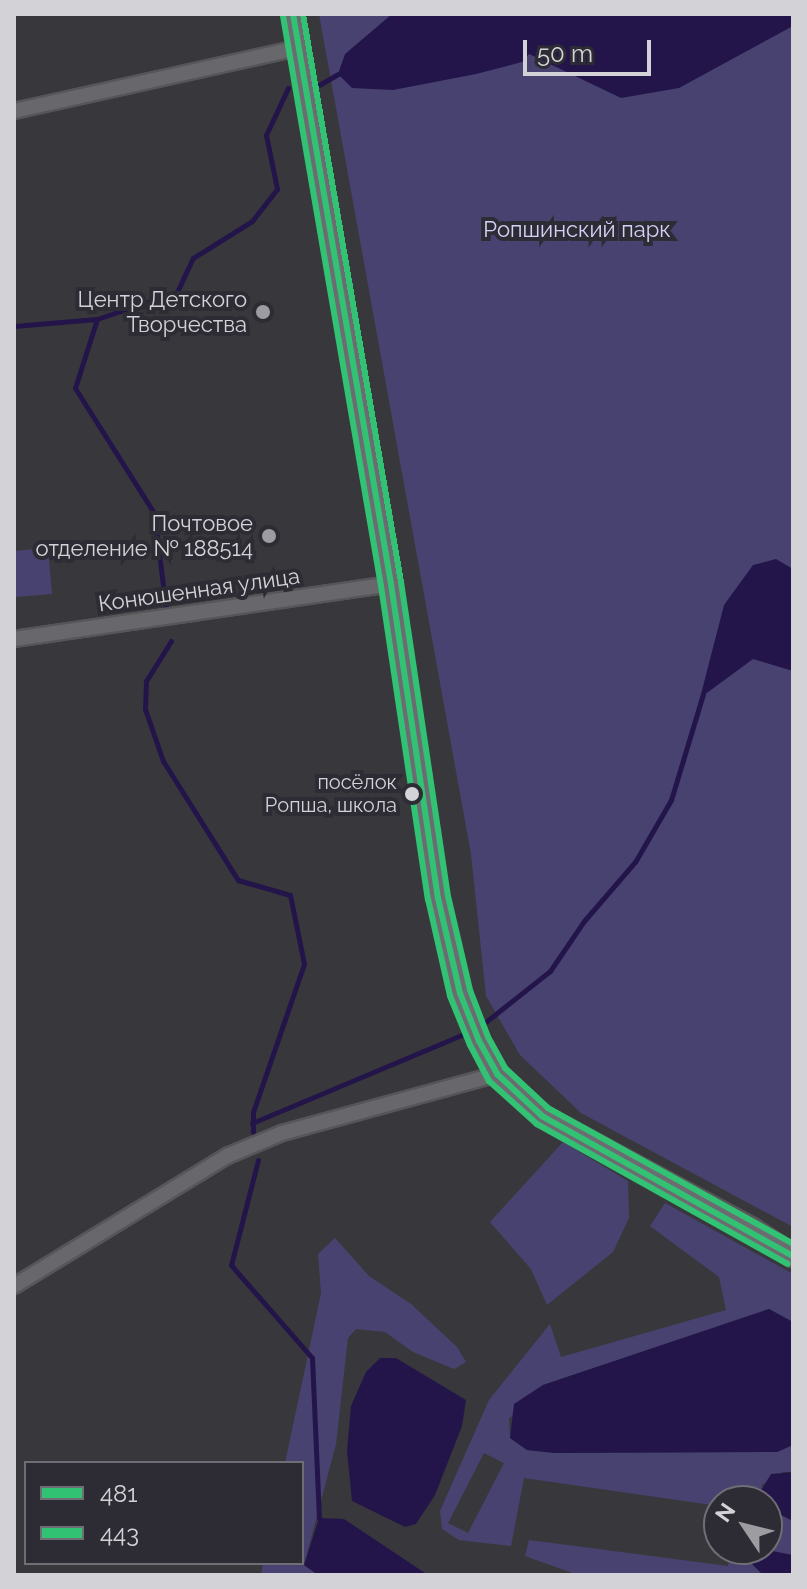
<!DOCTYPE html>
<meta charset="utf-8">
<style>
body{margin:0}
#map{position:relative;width:807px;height:1589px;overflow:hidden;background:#38383c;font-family:Raleway,sans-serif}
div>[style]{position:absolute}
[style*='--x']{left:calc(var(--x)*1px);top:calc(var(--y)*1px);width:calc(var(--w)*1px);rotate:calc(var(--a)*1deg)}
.green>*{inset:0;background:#484271}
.water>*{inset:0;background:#23154a}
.stream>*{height:5px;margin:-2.5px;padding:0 2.5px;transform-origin:2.5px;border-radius:2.5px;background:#23154a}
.roads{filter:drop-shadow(2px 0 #56565a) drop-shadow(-2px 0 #56565a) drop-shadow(0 2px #56565a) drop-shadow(0 -2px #56565a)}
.street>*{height:14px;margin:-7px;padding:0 7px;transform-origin:7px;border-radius:7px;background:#68686c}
.secondary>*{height:20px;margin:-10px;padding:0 10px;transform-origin:10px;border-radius:10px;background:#6c6b71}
.bus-1>*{height:6px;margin:-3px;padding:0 3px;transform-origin:3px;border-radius:3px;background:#32c273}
.bus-2>*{height:6px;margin:-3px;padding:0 3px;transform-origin:3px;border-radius:3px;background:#32c273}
.bus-3>*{height:6px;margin:-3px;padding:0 3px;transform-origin:3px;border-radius:3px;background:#32c273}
.dots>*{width:22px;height:22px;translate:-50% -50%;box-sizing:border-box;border:4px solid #2d2c34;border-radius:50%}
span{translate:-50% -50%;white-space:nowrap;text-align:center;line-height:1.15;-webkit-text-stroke:8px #2d2c34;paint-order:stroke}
.bus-label{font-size:20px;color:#d2d2d7}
.right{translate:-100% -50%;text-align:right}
.park-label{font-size:22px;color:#d4d1f7}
.poi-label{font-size:22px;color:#d2d2d7}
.street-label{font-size:22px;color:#d2d2d7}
.frame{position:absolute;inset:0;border:16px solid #d2d2d7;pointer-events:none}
.legend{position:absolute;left:24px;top:1461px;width:280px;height:104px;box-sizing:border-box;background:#2d2c34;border:2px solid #6f6e75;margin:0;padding:10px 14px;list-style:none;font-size:24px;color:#d2d2d7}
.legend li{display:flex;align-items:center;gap:16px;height:40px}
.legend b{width:40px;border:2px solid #6f6e75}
.north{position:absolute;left:703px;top:1485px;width:80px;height:80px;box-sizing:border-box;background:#2d2c34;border:2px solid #6f6e75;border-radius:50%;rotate:305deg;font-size:22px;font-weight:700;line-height:32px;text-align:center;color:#d2d2d7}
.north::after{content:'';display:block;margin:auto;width:28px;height:36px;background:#9c9ca1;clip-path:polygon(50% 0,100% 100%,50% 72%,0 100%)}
.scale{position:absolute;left:523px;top:40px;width:128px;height:36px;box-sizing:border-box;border:4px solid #d2d2d7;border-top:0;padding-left:10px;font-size:24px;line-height:28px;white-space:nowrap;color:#d2d2d7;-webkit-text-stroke:6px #2d2c34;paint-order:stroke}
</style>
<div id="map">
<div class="green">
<i style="clip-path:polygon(319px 14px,793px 14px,793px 1227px,581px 1113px,520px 1055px,486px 996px,471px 854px)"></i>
<i style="clip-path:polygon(48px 548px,52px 594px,14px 597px,14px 551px)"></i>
<i style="clip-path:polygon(563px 1142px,628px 1181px,629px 1218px,613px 1252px,547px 1305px,531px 1269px,490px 1222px)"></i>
<i style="clip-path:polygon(evenodd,665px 1203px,793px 1274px,793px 1322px,769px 1309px,543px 1385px,509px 1419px,510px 1438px,527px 1450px,555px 1453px,777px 1452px,793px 1445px,793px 1472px,783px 1472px,762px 1485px,761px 1501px,719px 1501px,719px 1506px,524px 1478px,511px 1546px,459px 1540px,442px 1529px,440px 1511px,489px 1400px,550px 1324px,561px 1357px,726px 1310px,719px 1277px,650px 1226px,665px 1203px,484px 1453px,504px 1463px,468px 1533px,448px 1523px,484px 1453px)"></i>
<i style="clip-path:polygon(335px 1238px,369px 1276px,411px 1304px,457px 1347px,466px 1362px,454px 1369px,413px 1352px,385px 1332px,356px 1329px,348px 1338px,336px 1444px,304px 1565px,318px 1575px,261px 1575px,263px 1563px,302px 1563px,302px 1463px,285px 1463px,321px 1293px,318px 1254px)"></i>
<i style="clip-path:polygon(767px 1508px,793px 1521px,793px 1555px,746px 1558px,763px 1575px,578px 1575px,525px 1556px,529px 1540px,728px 1566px,730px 1549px,767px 1549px)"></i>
</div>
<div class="water">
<i style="clip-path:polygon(392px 14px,793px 14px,793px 26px,679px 88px,621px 98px,529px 54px,522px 62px,476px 74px,393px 90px,352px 88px,338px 74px,345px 54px)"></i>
<i style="clip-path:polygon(776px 559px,793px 569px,793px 671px,753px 659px,700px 698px,724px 605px,753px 565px)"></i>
<i style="clip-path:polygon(769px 1309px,793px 1322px,793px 1445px,777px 1452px,555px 1453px,527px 1450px,510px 1438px,514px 1404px,543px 1385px)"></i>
<i style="clip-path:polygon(380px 1358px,396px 1358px,466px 1400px,462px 1426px,435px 1495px,416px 1524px,405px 1527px,352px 1501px,347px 1451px,351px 1406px,366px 1372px)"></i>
<i style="clip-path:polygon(793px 1472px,793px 1521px,767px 1508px,759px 1494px,771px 1474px)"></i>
<i style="clip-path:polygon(319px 1518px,344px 1519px,428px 1575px,318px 1575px,304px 1565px)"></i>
<i style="clip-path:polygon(762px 1549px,793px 1555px,793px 1575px,763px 1575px,746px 1558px)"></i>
</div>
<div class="stream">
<i style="--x:319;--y:85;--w:22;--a:-30"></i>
<i style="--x:97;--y:319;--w:84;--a:-18.6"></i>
<i style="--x:177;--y:292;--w:38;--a:-65"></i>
<i style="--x:193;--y:258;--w:70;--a:-32.1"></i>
<i style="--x:252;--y:221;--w:41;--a:-52"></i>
<i style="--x:277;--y:189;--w:55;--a:-101.5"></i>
<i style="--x:266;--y:135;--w:52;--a:-64.9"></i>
<i style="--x:14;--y:326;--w:83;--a:-4.8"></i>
<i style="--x:97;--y:319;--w:72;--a:107.7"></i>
<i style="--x:75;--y:388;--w:148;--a:57.7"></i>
<i style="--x:154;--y:513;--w:97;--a:82.9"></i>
<i style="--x:171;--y:641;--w:47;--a:122"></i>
<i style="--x:146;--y:681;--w:28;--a:92"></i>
<i style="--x:145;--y:709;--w:55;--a:70.9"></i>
<i style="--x:163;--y:761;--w:141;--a:57.8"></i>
<i style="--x:238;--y:880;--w:54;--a:16.1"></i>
<i style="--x:290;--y:895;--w:70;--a:78.5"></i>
<i style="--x:304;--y:964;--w:157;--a:109"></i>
<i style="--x:253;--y:1112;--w:20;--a:90"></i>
<i style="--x:478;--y:1028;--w:92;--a:-38.4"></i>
<i style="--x:550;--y:971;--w:60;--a:-55.8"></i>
<i style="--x:584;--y:921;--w:78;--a:-49.2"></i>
<i style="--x:635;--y:862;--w:72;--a:-59.9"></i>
<i style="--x:671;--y:800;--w:111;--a:-73.2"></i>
<i style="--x:252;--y:1123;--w:235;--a:-22.8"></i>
<i style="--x:258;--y:1160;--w:108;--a:104.4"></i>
<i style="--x:231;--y:1265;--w:123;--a:48.9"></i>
<i style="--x:312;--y:1358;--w:160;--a:87.5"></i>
</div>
<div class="roads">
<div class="street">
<i style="--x:14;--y:111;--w:292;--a:-12.5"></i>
<i style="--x:14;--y:639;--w:381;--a:-8.3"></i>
<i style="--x:14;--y:1286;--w:250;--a:-31.4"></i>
<i style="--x:227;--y:1156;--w:60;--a:-22.7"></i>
<i style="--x:282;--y:1133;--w:223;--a:-15.3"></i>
</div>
<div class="secondary">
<i style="--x:293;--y:14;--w:578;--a:80.24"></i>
<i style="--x:391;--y:584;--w:317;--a:81.5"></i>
<i style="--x:438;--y:898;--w:98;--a:77"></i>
<i style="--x:460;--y:993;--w:52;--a:68.4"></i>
<i style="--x:479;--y:1041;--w:38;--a:61"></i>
<i style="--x:497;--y:1074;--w:62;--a:43"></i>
<i style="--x:542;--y:1116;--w:238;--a:28.3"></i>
<i style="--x:752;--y:1229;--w:49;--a:33.4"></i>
</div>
</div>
<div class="bus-1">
<i style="--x:293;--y:14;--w:578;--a:80.24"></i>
<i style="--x:391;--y:584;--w:317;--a:81.5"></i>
<i style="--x:438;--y:898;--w:98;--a:77"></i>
<i style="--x:460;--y:993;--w:52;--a:68.4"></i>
<i style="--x:479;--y:1041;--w:38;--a:61"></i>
<i style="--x:497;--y:1074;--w:62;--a:43"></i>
<i style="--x:542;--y:1116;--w:287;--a:29.2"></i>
</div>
<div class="bus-2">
<i style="--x:283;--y:16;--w:578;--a:80.24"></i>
<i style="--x:381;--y:586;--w:317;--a:81.5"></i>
<i style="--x:428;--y:899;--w:99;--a:77.2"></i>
<i style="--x:450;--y:996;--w:53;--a:67.8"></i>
<i style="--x:470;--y:1045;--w:41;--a:62.2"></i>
<i style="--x:489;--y:1081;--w:64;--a:41.9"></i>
<i style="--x:537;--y:1124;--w:287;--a:29.2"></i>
</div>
<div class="bus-3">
<i style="--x:303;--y:14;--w:576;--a:80.21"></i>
<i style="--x:401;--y:582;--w:317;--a:81.5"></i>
<i style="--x:448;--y:896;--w:97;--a:76.8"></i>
<i style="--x:470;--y:990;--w:50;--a:69"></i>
<i style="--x:488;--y:1037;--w:35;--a:61"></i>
<i style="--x:505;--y:1068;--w:59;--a:42.9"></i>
<i style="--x:548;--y:1108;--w:280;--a:29"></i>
</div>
<div class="dots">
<i style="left:263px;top:312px;background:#9c9ca1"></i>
<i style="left:269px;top:536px;background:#9c9ca1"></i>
<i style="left:412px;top:794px;background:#d2d2d7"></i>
</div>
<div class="bus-label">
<span class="right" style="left:397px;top:794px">посёлок<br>Ропша, школа</span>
</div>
<div class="park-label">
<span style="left:577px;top:230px">Ропшинский парк</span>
</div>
<div class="poi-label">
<span class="right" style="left:247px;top:312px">Центр Детского<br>Творчества</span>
<span class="right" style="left:253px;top:536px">Почтовое<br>отделение № 188514</span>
</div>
<div class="street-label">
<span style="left:199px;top:590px;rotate:-8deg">Конюшенная улица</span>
</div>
<div class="frame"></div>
<ul class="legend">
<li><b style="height:10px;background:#32c273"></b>481</li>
<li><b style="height:10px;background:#32c273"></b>443</li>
</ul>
<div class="north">N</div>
<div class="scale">50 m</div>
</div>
